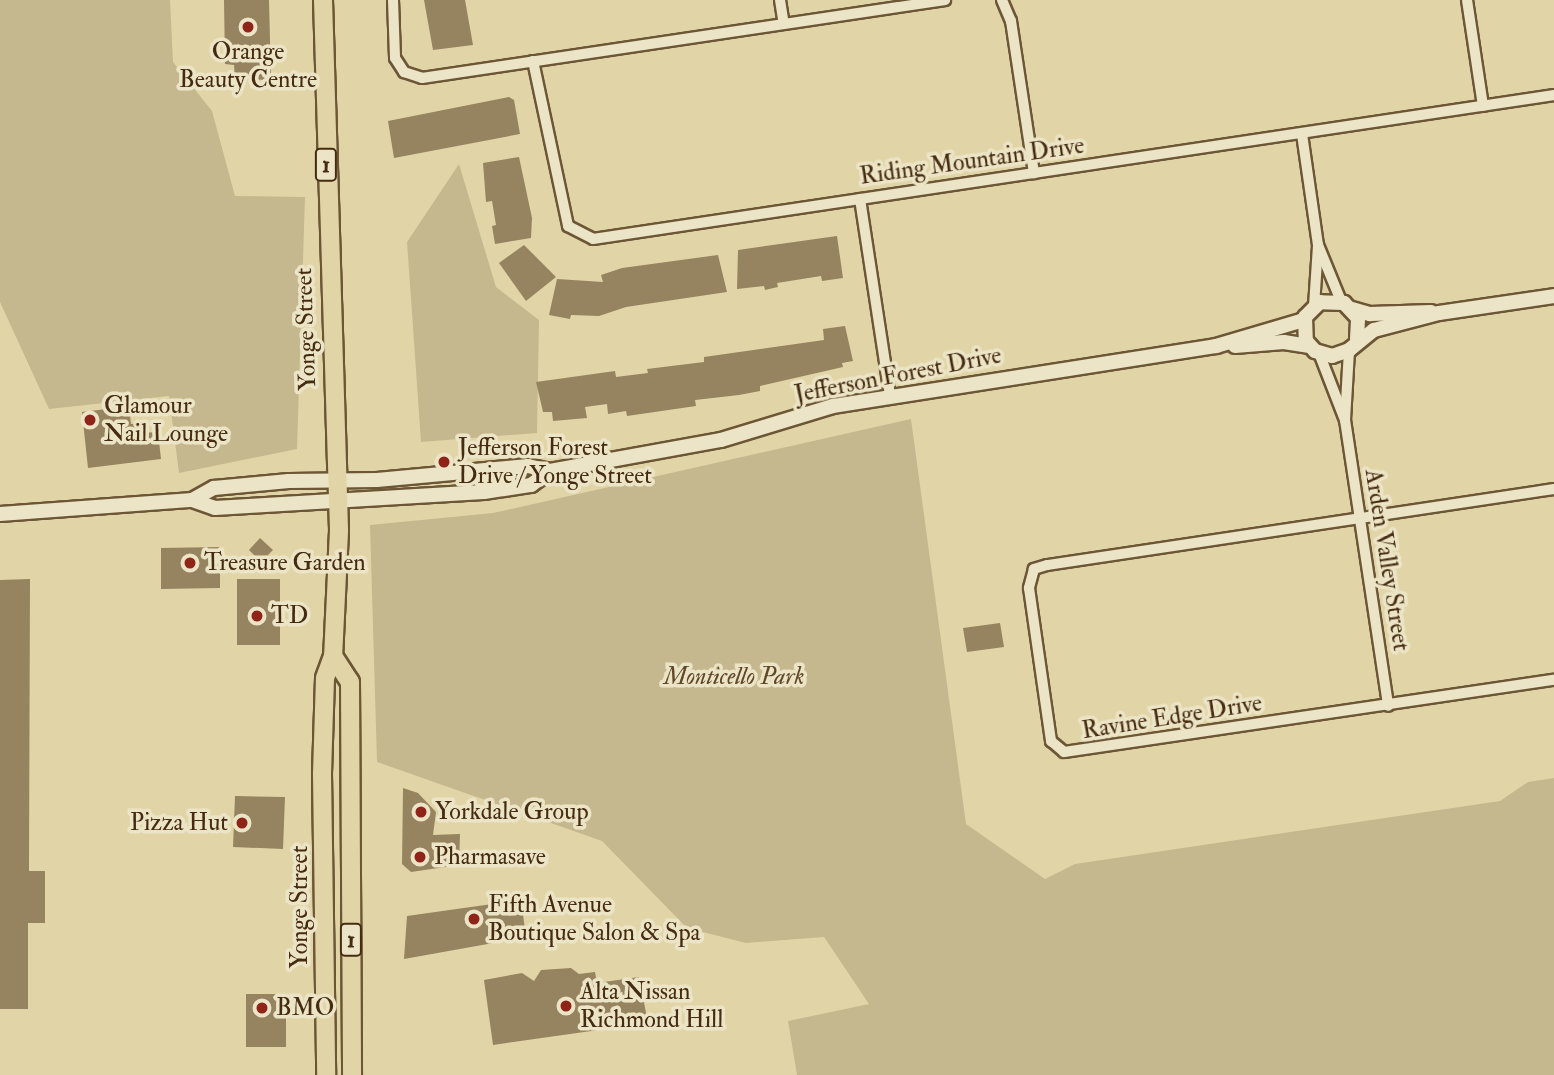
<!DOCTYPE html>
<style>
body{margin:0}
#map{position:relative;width:1554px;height:1075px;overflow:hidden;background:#e1d5a8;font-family:"IM FELL Double Pica",serif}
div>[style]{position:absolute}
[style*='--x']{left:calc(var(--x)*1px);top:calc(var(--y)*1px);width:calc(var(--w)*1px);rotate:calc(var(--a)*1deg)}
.green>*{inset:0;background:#c6b88e}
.building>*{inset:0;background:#96835f}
.roads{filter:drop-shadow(2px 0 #6c5635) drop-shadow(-2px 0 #6c5635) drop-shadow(0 2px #6c5635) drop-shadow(0 -2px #6c5635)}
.minor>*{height:10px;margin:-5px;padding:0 5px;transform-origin:5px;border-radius:5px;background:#ece4c6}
.tertiary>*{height:14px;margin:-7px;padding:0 7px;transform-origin:7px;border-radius:7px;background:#ece4c6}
.primary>*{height:18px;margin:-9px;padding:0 9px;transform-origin:9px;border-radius:9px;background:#e1d5a8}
.dots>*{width:19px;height:19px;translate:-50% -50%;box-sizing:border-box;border:4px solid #ece4c6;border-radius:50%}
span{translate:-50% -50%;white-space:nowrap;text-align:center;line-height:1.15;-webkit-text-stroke:7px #ece4c6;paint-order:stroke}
.shield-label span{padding:2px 5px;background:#ece4c6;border:2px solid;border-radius:5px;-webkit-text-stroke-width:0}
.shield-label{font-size:23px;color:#452b0f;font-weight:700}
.poi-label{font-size:24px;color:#452b0f}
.left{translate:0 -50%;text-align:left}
.right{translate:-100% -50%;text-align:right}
.street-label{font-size:24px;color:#452b0f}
.park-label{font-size:24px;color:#5f4728;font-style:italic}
</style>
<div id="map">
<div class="green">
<i style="clip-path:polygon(0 0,170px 0,173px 62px,212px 111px,235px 196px,305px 197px,297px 449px,179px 473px,169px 396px,49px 409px,0 302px)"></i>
<i style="clip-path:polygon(459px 164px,496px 287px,539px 320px,537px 433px,421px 442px,407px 242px)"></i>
<i style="clip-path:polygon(911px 419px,966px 824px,1045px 879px,1075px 864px,1500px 801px,1528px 782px,1554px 778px,1554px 1075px,797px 1075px,788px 1021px,869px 1004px,824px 937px,746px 943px,687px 928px,602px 841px,377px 762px,370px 525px,493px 513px)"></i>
</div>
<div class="building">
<i style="clip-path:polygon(224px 0,269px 0,271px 80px,235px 79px,234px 65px,225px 64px)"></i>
<i style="clip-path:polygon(424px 0,465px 0,473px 45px,433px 50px)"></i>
<i style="clip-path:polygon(509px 97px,514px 100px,520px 134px,394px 158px,388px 121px)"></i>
<i style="clip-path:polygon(519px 157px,532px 218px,531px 238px,495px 244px,492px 226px,496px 225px,492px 201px,486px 202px,483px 163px)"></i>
<i style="clip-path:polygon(837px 236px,843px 278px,822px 281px,821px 276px,777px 283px,778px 287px,765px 290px,764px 286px,737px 289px,738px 250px)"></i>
<i style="clip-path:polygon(524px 245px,556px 277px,526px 301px,499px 263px)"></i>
<i style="clip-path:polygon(718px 255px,727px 292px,626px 307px,599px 316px,571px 315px,570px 319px,549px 315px,557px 279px,603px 282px,601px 275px,622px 268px)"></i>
<i style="clip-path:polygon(845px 326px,853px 361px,842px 363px,843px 367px,760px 386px,760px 391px,739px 395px,695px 400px,696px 406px,627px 416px,626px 411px,608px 414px,607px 404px,585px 407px,587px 418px,553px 421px,552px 412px,543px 412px,536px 382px,615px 371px,616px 377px,648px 373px,647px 369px,704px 362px,704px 357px,824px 340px,823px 329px)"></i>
<i style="clip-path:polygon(115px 408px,116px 417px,130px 415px,131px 424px,141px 423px,142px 433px,158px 432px,161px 459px,88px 468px,82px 412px)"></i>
<i style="clip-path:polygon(260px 538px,273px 550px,261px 562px,249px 550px)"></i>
<i style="clip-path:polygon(220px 547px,220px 588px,161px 589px,161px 548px)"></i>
<i style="clip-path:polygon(30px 579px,29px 871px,45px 871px,45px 923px,28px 923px,28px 1009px,0 1009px,0 580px)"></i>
<i style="clip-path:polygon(237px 579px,280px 579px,280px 645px,237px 645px)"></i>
<i style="clip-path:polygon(1000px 623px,1004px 647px,967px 652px,963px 628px)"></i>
<i style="clip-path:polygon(403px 788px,418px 793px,436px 812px,433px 835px,460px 834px,459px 865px,411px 872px,402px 864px)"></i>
<i style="clip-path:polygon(235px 796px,285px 797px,283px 849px,233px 847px)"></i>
<i style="clip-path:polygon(521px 900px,526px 937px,404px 959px,407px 916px)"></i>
<i style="clip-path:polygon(571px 968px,579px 974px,595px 972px,597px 983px,639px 977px,648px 1023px,493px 1045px,484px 980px,522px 973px,534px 981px,541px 970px)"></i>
<i style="clip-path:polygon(246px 994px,286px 994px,286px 1047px,246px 1047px)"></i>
</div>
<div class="roads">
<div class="minor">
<i style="--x:393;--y:0;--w:58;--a:88"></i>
<i style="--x:395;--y:58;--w:17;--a:57"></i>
<i style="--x:404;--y:72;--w:19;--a:18"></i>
<i style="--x:422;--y:78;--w:529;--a:-8.48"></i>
<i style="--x:780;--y:0;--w:24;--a:81"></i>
<i style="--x:1002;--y:0;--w:23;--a:67"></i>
<i style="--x:1011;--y:21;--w:154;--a:81.4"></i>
<i style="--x:1467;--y:0;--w:107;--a:81.4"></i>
<i style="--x:533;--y:61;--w:169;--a:78"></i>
<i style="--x:568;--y:226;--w:28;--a:27"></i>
<i style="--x:593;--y:239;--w:972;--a:-8.52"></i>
<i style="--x:1302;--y:134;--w:112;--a:81.8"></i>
<i style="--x:1318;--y:245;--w:61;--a:67.7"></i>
<i style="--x:860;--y:199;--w:198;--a:81.3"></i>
<i style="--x:1314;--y:306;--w:61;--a:-86.2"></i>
<i style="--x:1319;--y:353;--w:72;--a:68.8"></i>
<i style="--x:1345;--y:420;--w:289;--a:81.4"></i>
<i style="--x:1345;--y:420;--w:70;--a:-86.7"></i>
<i style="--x:1554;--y:489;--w:513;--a:171.47"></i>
<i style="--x:1047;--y:565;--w:14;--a:163"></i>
<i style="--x:1034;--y:569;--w:20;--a:105"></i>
<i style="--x:1029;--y:588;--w:155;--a:81.8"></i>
<i style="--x:1051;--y:741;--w:17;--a:40"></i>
<i style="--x:1064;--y:752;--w:495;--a:-8.4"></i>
</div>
<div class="tertiary">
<i style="--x:1352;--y:309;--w:19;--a:16"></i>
<i style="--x:1370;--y:314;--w:61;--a:-1.9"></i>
<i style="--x:1357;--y:339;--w:21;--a:-87"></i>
<i style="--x:1358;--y:318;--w:21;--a:-133"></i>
<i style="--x:1344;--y:303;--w:24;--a:-178"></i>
<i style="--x:1320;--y:302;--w:21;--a:135"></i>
<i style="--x:1305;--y:317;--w:24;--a:88"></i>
<i style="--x:1306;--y:341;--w:13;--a:48"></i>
<i style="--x:1315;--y:351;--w:18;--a:16"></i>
<i style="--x:1332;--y:356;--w:18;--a:-19"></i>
<i style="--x:1349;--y:350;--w:32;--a:-39"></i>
<i style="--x:1374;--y:330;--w:67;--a:-14.7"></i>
<i style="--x:1439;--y:313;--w:116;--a:-8.4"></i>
<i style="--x:1235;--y:346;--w:49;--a:-4.7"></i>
<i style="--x:1284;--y:342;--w:26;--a:9"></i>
<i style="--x:192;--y:500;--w:25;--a:-29"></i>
<i style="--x:214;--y:488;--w:75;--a:-5.3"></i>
<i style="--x:289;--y:481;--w:88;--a:-0.7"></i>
<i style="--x:377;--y:480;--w:152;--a:-5.3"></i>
<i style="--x:528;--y:466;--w:23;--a:13"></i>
<i style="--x:0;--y:514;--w:193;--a:-4.2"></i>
<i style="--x:192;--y:500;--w:24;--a:19"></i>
<i style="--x:215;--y:508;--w:269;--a:-3.4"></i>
<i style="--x:484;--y:492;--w:48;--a:-8.5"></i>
<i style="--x:531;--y:485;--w:24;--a:-36"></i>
<i style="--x:550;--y:471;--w:174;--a:-10.3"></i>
<i style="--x:721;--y:440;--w:117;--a:-16.9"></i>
<i style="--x:833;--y:406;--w:388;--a:-8.9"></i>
<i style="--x:1216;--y:346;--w:92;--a:-16.5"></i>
</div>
<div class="primary">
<i style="--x:323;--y:0;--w:531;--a:88.27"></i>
<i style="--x:339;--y:531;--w:125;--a:92.7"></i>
<i style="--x:333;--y:656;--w:23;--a:110"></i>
<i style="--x:325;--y:678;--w:96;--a:91.8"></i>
<i style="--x:322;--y:774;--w:301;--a:89.2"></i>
<i style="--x:333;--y:656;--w:31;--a:57"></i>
<i style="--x:350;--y:682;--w:393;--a:89.7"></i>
</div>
</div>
<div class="dots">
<i style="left:248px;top:27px;background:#8f2418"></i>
<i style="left:90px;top:420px;background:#8f2418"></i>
<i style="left:444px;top:462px;background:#8f2418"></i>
<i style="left:190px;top:563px;background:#8f2418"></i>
<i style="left:257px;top:616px;background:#8f2418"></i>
<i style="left:421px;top:812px;background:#8f2418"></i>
<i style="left:242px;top:823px;background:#8f2418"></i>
<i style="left:420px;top:857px;background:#8f2418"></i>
<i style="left:474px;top:919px;background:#8f2418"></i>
<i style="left:566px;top:1006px;background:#8f2418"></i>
<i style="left:262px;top:1008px;background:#8f2418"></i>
</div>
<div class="shield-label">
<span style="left:326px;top:165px">1</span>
<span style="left:351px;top:940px">1</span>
</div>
<div class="poi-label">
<span style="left:248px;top:66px">Orange<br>Beauty Centre</span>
<span class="left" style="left:104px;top:420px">Glamour<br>Nail Lounge</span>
<span class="left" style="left:458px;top:462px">Jefferson Forest<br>Drive / Yonge Street</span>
<span class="left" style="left:204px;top:563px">Treasure Garden</span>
<span class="left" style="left:271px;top:616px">TD</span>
<span class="left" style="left:435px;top:812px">Yorkdale Group</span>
<span class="right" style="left:228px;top:823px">Pizza Hut</span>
<span class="left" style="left:434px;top:857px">Pharmasave</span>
<span class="left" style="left:488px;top:919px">Fifth Avenue<br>Boutique Salon &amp; Spa</span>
<span class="left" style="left:580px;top:1006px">Alta Nissan<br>Richmond Hill</span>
<span class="left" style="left:276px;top:1008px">BMO</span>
</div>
<div class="street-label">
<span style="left:972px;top:161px;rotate:-8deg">Riding Mountain Drive</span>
<span style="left:306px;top:329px;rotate:-92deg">Yonge Street</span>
<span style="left:898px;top:375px;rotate:-11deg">Jefferson Forest Drive</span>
<span style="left:1387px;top:560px;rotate:81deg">Arden Valley Street</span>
<span style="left:1172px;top:717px;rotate:-9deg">Ravine Edge Drive</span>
<span style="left:300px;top:907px;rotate:-90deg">Yonge Street</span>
</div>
<div class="park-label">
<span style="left:734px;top:677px">Monticello Park</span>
</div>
</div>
